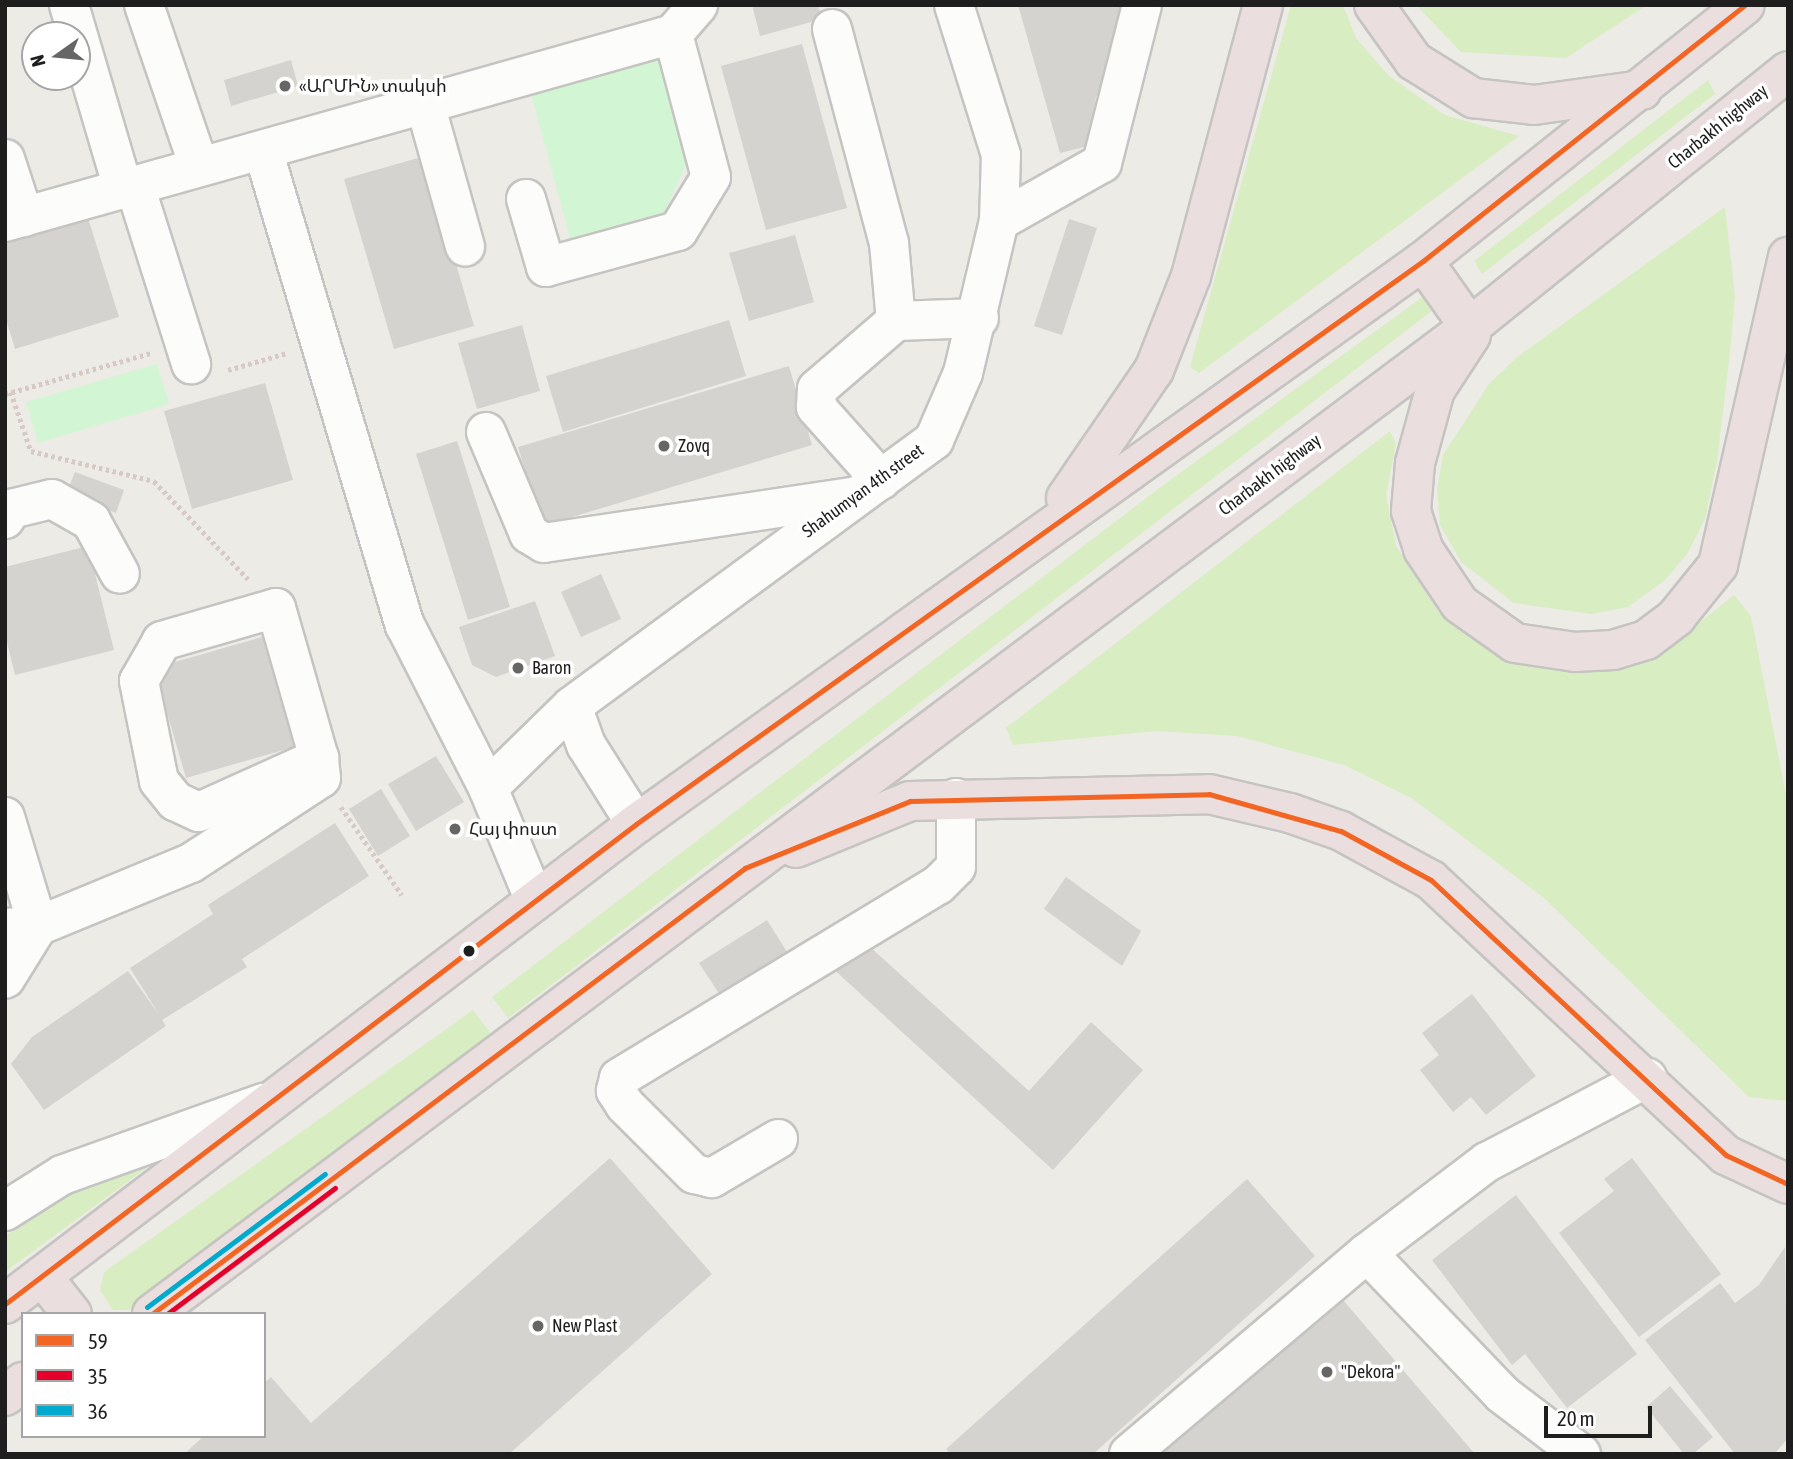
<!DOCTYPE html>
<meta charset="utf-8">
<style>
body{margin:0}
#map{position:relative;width:1793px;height:1459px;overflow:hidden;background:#edebe6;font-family:"Asap Condensed","Noto Sans Armenian",sans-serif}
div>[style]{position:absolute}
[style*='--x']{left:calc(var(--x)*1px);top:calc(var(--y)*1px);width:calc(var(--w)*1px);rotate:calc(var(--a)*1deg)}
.grass>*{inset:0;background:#d8edc2}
.park>*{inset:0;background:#d2f5d3}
.building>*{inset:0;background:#d5d3cf}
.path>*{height:4.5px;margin-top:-2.25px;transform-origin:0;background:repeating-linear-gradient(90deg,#d7c9c5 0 3.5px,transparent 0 7px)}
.roads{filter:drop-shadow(2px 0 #c5c4c2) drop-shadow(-2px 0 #c5c4c2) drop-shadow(0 2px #c5c4c2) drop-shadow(0 -2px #c5c4c2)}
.minor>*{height:38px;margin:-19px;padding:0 19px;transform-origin:19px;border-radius:19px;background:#fcfcfb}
.highway>*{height:38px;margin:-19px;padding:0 19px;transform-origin:19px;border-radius:19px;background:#ebdedf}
.bus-1>*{height:5px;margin:-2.5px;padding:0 2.5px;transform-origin:2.5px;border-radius:2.5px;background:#f26522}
.bus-2>*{height:5px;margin:-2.5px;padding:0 2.5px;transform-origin:2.5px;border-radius:2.5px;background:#e4002b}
.bus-3>*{height:5px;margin:-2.5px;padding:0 2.5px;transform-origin:2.5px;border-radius:2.5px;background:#00a9ce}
.dots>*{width:19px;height:19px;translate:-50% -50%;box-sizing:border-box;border:4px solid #fff;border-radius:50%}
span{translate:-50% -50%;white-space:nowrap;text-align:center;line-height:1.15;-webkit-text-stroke:7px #fff;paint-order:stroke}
.poi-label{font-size:18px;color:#1e1e1e}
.left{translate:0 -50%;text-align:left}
.street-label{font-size:18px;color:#1e1e1e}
.frame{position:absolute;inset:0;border:7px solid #1e1e1e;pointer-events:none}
.legend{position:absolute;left:21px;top:1312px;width:245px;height:126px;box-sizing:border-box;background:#fff;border:2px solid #a5a5a5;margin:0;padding:9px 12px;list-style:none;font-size:21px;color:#1e1e1e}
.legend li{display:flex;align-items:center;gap:14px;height:35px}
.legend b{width:35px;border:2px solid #a5a5a5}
.north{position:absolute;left:21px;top:21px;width:70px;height:70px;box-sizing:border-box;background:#fff;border:2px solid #a5a5a5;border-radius:50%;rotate:255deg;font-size:19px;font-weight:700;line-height:28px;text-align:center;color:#1e1e1e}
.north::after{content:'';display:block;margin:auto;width:24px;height:32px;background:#666664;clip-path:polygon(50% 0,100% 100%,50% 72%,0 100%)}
.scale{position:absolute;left:1544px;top:1406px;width:108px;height:32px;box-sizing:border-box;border:4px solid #1e1e1e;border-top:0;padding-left:9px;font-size:21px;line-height:24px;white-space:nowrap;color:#1e1e1e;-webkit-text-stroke:5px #fff;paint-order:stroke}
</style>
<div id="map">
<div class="grass">
<i style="clip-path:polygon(1291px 5px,1343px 5px,1356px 38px,1389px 76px,1445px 115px,1519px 136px,1199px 373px,1190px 367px)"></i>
<i style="clip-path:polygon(1416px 5px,1647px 5px,1566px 58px,1461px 52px)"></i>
<i style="clip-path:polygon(1708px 80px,1715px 94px,1482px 274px,1474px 261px)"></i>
<i style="clip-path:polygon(1725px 207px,1735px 297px,1729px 361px,1717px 461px,1705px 519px,1687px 554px,1665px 580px,1628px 607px,1591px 614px,1514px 603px,1461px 562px,1440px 525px,1437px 489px,1443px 455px,1489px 384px,1517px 357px)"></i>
<i style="clip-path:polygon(1424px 296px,1433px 310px,508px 1018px,492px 997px,1166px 483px)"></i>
<i style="clip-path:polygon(1390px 431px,1396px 444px,1386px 495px,1396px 546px,1439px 613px,1479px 643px,1507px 656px,1676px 641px,1734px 595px,1751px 616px,1788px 805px,1788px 1101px,1749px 1097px,1544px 898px,1413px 799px,1344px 765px,1237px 736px,1156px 731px,1013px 745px,1006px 728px)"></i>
<i style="clip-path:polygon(473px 1010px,491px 1034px,129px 1310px,113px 1310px,100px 1290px,104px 1272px)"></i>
<i style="clip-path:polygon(130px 1159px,153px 1163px,5px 1272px,5px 1237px,60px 1196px)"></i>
</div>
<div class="park">
<i style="clip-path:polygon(660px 55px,689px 158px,662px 217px,571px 242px,530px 90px)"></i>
<i style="clip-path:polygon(157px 364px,169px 404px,38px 443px,26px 402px)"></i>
</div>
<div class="building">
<i style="clip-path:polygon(752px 5px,818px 5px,822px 19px,760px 36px)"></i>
<i style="clip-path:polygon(1018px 5px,1122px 5px,1110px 89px,1096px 96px,1088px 146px,1060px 153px)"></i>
<i style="clip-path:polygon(802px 44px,847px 208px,766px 230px,721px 66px)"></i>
<i style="clip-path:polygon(291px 60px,298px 86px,231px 106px,224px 80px)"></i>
<i style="clip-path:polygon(425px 156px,474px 326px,394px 349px,344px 179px)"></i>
<i style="clip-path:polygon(88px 218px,119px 317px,15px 349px,5px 316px,5px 244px)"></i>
<i style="clip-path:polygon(1069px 219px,1097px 228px,1062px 335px,1034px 326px)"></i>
<i style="clip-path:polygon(795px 235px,814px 302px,749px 321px,729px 253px)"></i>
<i style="clip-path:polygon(729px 320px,746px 376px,563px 432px,546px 376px)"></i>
<i style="clip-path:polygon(522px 325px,540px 391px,477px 409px,458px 343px)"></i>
<i style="clip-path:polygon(789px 366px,812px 445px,542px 526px,518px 447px)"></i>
<i style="clip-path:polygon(265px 383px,293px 480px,192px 509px,164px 411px)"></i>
<i style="clip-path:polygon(457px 441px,510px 607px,468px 620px,416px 454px)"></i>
<i style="clip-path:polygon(75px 472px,124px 490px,116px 513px,66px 494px)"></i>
<i style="clip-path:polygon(88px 546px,114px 650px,15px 675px,5px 634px,5px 567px)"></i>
<i style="clip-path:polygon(601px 574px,621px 619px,581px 637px,561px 592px)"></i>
<i style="clip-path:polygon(535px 601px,555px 656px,496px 677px,472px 665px,459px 627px)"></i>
<i style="clip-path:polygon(262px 637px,294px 747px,186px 778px,154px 668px)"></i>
<i style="clip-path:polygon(436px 756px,464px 802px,416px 831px,388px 784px)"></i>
<i style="clip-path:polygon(381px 789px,410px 836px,378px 856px,349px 809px)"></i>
<i style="clip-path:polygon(335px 823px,369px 876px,242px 959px,247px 967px,162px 1020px,166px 1026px,44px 1110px,11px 1064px,32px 1037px,128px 971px,160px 1016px,130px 968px,213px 914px,208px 905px)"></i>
<i style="clip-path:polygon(1066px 877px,1141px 931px,1122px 966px,1044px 909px)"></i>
<i style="clip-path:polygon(767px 920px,787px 952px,720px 995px,699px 963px)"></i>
<i style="clip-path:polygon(869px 946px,1029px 1091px,1091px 1022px,1143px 1070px,1053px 1170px,830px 966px)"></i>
<i style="clip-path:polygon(1472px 994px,1536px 1076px,1486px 1115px,1471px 1097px,1453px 1112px,1420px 1070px,1439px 1055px,1422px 1033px)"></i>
<i style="clip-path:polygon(610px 1158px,712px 1274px,509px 1454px,184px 1454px,204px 1436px,264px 1436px,264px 1383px,271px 1377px,311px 1423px)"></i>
<i style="clip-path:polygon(1632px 1158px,1721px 1274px,1639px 1337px,1559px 1233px,1614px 1191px,1604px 1179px)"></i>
<i style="clip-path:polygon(1247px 1179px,1315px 1256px,1093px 1454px,950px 1454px,946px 1449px)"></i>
<i style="clip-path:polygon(1516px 1195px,1637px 1354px,1567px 1408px,1525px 1354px,1512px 1365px,1432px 1260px)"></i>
<i style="clip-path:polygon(1785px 1247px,1788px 1438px,1774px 1454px,1735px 1454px,1645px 1340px,1720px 1283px,1735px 1303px,1759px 1285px)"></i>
<i style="clip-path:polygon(1337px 1293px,1475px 1454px,1156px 1454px)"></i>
<i style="clip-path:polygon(1670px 1386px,1713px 1437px,1693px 1454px,1684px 1454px,1646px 1407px)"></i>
</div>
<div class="path">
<i style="--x:228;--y:370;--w:61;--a:-16.1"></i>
<i style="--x:11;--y:392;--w:62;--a:71.3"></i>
<i style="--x:31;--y:451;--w:127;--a:13.7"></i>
<i style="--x:154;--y:481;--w:136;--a:46.2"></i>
<i style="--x:5;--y:394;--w:152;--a:-15.7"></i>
<i style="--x:341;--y:807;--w:107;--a:55.3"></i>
</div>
<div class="roads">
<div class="minor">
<i style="--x:69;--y:5;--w:192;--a:73.6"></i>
<i style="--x:144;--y:5;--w:171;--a:71.2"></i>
<i style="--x:832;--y:29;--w:221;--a:75.1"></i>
<i style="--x:889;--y:243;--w:78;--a:84.9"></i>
<i style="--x:425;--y:104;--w:148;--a:74.3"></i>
<i style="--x:263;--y:150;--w:496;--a:73.4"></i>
<i style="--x:405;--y:625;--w:183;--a:63"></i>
<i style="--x:488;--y:788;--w:122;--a:67.4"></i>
<i style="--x:5;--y:159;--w:61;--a:71.9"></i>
<i style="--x:135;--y:186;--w:187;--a:72.5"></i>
<i style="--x:526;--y:199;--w:71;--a:73.6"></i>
<i style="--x:546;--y:267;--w:137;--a:-15.3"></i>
<i style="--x:678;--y:231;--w:63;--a:-58.6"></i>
<i style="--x:711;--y:177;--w:148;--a:-104.9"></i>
<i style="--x:999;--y:221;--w:118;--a:-29.4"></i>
<i style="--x:1102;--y:163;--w:163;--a:-75.8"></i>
<i style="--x:5;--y:222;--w:694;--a:-15.72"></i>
<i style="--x:673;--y:34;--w:38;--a:-49"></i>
<i style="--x:486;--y:432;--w:111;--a:67.1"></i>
<i style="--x:529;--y:534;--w:17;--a:31"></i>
<i style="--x:544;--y:543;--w:310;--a:-8.5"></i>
<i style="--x:881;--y:480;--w:98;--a:-131.7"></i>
<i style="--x:816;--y:407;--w:18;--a:-87"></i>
<i style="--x:817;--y:389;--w:104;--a:-40.7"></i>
<i style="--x:896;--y:321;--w:83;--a:-2.1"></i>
<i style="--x:5;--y:519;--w:12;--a:-59"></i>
<i style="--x:11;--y:509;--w:42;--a:-13.7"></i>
<i style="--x:52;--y:499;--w:45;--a:29.4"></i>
<i style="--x:91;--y:521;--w:60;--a:61.3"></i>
<i style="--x:488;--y:788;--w:117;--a:-44.3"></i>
<i style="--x:5;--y:817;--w:114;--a:73.2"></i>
<i style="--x:38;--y:926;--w:62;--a:121.9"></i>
<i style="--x:636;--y:824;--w:93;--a:-122.3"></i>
<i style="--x:586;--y:745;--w:41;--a:-109.7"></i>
<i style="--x:572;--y:706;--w:449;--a:-36.3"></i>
<i style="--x:934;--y:440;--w:73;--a:-66.6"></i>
<i style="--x:963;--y:373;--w:156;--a:-76.7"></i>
<i style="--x:999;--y:221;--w:66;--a:-88.3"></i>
<i style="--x:1001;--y:155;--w:157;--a:-107.4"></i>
<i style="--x:5;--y:928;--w:33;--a:-3"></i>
<i style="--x:38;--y:926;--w:165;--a:-22.4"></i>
<i style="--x:191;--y:863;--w:155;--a:-33.2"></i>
<i style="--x:321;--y:778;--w:20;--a:-96"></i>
<i style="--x:319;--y:758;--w:156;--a:-106"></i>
<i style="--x:276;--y:608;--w:119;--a:163.9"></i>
<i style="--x:162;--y:641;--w:46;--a:119.9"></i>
<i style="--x:139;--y:681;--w:102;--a:78.7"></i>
<i style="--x:159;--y:781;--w:26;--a:51"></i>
<i style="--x:175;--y:801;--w:26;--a:25"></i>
<i style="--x:199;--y:812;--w:132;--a:-24.2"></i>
<i style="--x:778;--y:1139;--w:77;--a:149.4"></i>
<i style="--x:712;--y:1178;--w:18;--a:-167"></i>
<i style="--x:694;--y:1174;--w:98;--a:-135"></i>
<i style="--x:625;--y:1105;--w:17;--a:-123"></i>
<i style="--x:616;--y:1091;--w:13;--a:-77"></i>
<i style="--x:619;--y:1078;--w:373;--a:-31.2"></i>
<i style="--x:938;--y:885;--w:25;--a:-45"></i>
<i style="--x:956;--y:867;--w:69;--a:-90"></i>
<i style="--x:5;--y:1211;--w:67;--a:-32.3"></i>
<i style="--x:62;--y:1175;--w:214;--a:-19.7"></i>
<i style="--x:1367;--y:1253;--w:195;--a:46.2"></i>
<i style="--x:1502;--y:1394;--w:99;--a:37.2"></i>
<i style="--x:1129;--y:1454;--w:312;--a:-40.2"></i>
<i style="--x:1367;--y:1253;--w:151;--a:-37.2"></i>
<i style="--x:1487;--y:1162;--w:181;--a:-27.7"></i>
</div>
<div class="highway">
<i style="--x:1374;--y:5;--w:69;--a:54.5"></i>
<i style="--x:1414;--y:61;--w:70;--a:32.1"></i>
<i style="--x:1473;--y:98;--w:61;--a:6.5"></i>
<i style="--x:1534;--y:105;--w:109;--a:-7.9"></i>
<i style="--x:1423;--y:261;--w:80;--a:54.7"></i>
<i style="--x:1471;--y:335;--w:66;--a:123.2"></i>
<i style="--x:1435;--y:390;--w:76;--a:105.3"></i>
<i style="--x:1415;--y:463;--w:48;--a:94.8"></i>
<i style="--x:1411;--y:511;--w:40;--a:72"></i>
<i style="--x:1423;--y:549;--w:66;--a:56.1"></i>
<i style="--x:1460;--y:604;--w:67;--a:35.3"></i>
<i style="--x:1515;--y:643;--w:61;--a:8.5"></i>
<i style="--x:1575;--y:652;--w:38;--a:-3"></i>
<i style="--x:1613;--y:650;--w:34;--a:-17"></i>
<i style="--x:1646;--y:640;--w:38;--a:-37"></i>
<i style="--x:1676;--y:617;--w:67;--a:-51.1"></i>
<i style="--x:1718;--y:565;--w:316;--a:-77.2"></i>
<i style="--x:1066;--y:498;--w:155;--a:-55.5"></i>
<i style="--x:1154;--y:370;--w:101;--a:-68.5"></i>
<i style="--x:1191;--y:276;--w:280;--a:-75.1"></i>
<i style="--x:796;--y:848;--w:123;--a:-22.4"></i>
<i style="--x:910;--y:801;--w:299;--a:-1.3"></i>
<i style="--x:1209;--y:794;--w:83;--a:13.2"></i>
<i style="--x:1290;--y:813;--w:54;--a:19.4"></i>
<i style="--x:1341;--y:831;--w:102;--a:28.6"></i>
<i style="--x:1431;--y:880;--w:403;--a:43"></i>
<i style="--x:1726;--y:1155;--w:68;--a:25.1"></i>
<i style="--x:42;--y:1276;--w:48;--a:51.7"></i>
<i style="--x:5;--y:1304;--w:793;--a:-37.26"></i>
<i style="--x:636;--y:824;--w:968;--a:-35.58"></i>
<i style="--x:1423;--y:261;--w:411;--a:-38.5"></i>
<i style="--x:152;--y:1314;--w:1661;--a:-36.85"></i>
<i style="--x:1481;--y:318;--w:394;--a:-38.8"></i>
<i style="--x:5;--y:1396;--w:23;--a:-38"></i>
</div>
</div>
<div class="bus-1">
<i style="--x:5;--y:1304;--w:793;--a:-37.26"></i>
<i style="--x:636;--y:824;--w:968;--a:-35.58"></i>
<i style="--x:1423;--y:261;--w:411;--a:-38.5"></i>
<i style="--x:152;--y:1314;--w:742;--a:-36.95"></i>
<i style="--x:745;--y:868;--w:178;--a:-22.1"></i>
<i style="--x:910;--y:801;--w:299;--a:-1.3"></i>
<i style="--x:1209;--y:794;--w:137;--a:15.7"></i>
<i style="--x:1341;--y:831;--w:102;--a:28.6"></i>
<i style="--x:1431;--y:880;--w:403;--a:43"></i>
<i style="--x:1726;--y:1155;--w:68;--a:25.1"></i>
</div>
<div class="bus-2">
<i style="--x:167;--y:1314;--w:210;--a:-36.9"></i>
</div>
<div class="bus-3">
<i style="--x:147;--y:1307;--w:222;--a:-36.8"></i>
</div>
<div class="dots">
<i style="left:285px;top:86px;background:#666664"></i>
<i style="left:664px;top:446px;background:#666664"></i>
<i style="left:518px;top:668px;background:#666664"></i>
<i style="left:455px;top:829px;background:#666664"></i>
<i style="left:469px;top:951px;background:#1e1e1e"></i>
<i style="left:538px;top:1326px;background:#666664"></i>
<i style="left:1327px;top:1372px;background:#666664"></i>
</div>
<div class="poi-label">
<span class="left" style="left:299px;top:86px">«ԱՐՄԻՆ» տակսի</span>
<span class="left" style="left:678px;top:446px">Zovq</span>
<span class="left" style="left:532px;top:668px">Baron</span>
<span class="left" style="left:469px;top:829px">Հայ փոստ</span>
<span class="left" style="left:552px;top:1326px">New Plast</span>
<span class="left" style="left:1341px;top:1372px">"Dekora"</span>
</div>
<div class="street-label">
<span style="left:1718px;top:127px;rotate:-39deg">Charbakh highway</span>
<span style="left:1270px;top:475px;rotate:-37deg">Charbakh highway</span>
<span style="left:863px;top:491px;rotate:-36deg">Shahumyan 4th street</span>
</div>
<div class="frame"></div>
<ul class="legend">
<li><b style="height:9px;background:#f26522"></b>59</li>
<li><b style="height:9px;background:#e4002b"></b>35</li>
<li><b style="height:9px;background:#00a9ce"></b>36</li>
</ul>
<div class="north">N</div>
<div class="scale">20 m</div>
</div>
